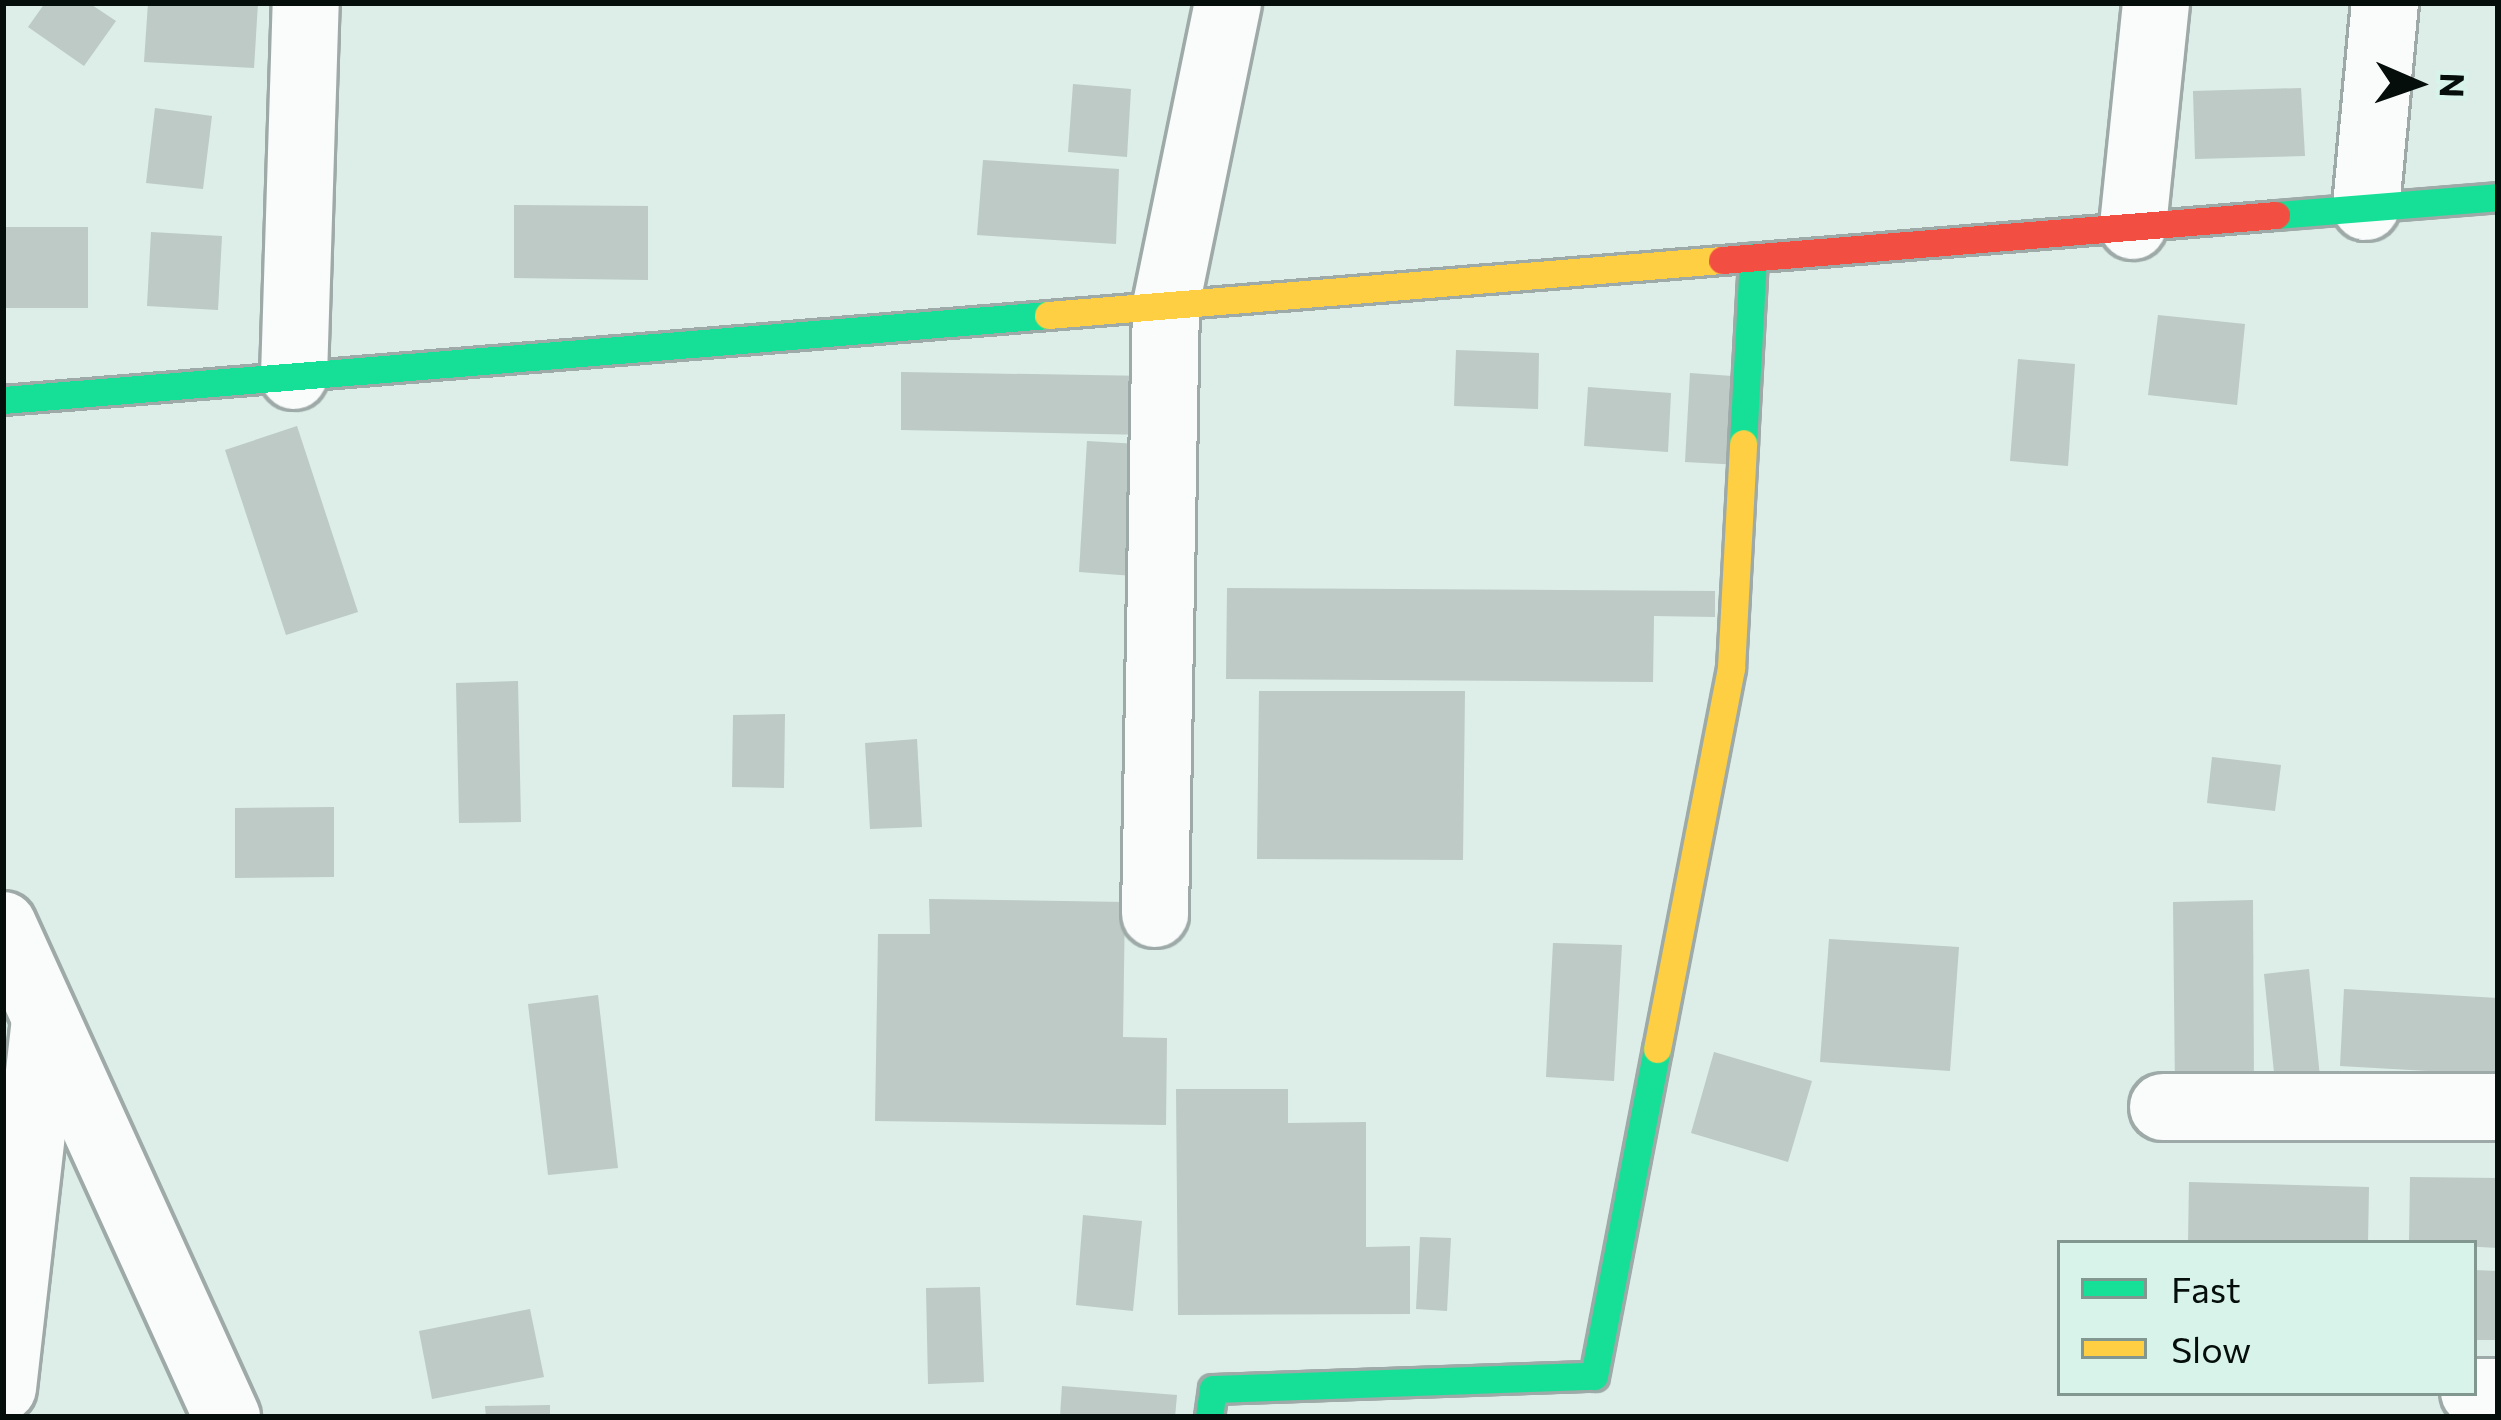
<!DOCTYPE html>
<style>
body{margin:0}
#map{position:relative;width:2501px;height:1420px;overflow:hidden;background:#ddede8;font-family:Commissioner,sans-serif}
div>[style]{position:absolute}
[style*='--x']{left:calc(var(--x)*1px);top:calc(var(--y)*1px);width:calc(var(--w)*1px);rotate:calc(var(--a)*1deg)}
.building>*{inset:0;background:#bdcac6}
.roads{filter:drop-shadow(3px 0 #9eaaa7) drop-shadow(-3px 0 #9eaaa7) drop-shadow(0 3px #9eaaa7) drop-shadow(0 -3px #9eaaa7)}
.street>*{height:66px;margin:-33px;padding:0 33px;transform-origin:33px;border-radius:33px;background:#fafcfc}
.fast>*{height:27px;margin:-13.5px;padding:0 13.5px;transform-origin:13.5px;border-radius:13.5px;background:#16e098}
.slow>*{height:27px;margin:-13.5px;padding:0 13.5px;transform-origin:13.5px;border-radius:13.5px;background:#ffcf43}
.jam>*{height:27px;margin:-13.5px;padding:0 13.5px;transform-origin:13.5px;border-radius:13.5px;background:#f24e42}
span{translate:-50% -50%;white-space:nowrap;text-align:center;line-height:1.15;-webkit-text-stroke:10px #d7f3ea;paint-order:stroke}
.frame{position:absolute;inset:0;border:6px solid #050e0b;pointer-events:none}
.legend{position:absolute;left:2057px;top:1240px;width:420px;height:156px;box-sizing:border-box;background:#d7f3ea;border:3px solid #839791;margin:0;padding:15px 21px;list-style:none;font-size:36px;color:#050e0b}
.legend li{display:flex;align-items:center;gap:24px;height:60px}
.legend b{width:60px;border:3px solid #839791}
.north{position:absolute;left:2357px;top:24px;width:120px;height:120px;-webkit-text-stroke:9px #d7f3ea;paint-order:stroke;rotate:92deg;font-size:33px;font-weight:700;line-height:48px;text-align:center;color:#050e0b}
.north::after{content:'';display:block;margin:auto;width:42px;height:54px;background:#050e0b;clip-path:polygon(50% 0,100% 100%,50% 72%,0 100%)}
</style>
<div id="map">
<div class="building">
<i style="clip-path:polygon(45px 3px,89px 3px,116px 21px,84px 66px,28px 27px)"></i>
<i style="clip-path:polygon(148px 3px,258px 3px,254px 68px,144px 62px)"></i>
<i style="clip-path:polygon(1073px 84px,1131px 89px,1127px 157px,1068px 152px)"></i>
<i style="clip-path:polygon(2301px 88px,2305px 156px,2195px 159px,2193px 91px)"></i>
<i style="clip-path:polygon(155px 108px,212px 116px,203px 189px,146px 183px)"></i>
<i style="clip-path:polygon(983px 160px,1119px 169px,1116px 244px,977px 235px)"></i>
<i style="clip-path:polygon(514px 205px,648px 206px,648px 280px,514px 278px)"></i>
<i style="clip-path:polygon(4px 227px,88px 227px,88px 308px,4px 308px)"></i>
<i style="clip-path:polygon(151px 232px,222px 236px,218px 310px,147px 306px)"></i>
<i style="clip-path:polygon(2158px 315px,2245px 324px,2237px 405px,2148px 395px)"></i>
<i style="clip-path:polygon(1456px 350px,1539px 353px,1538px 409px,1454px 406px)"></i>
<i style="clip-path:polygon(2018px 359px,2075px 364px,2068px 466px,2010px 461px)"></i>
<i style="clip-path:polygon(901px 372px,1149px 376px,1149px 435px,901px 430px)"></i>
<i style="clip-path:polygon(1690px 373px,1746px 377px,1741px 465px,1685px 462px)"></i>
<i style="clip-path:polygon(1588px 387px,1671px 393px,1668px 452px,1584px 446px)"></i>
<i style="clip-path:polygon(297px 426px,358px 612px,286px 635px,225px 450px)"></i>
<i style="clip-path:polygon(1087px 441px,1155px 445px,1148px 577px,1079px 572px)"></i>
<i style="clip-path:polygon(1227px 588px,1715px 591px,1715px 617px,1654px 616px,1653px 682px,1226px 679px)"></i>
<i style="clip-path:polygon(518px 681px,521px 822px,459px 823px,456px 683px)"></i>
<i style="clip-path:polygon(1259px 691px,1465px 691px,1463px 860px,1257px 859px)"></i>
<i style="clip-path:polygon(785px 714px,784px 788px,732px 787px,733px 715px)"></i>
<i style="clip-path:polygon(917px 739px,922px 827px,870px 829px,865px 743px)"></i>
<i style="clip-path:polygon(2212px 757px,2281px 765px,2275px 811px,2207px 803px)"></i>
<i style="clip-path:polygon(334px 807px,334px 877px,235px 878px,235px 808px)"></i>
<i style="clip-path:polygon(929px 899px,1125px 902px,1123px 1037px,1167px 1038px,1166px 1125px,875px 1121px,878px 934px,930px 934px)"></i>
<i style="clip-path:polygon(2253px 900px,2254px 1088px,2175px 1088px,2173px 902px)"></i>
<i style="clip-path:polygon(1829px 939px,1959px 947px,1950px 1071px,1820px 1062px)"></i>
<i style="clip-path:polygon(1553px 943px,1622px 945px,1614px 1081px,1546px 1077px)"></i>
<i style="clip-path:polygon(2309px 969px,2320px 1077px,2275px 1082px,2264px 974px)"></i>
<i style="clip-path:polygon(2344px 989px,2498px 998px,2498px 1075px,2340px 1066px)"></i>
<i style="clip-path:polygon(598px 995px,618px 1168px,548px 1175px,528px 1004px)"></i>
<i style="clip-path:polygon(1714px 1052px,1812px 1081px,1788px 1162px,1691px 1133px)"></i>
<i style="clip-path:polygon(1176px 1089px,1288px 1089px,1288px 1123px,1366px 1122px,1366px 1247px,1410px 1246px,1410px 1314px,1178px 1315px)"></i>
<i style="clip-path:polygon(2410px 1177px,2498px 1178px,2498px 1248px,2409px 1243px)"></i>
<i style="clip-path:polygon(2189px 1182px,2369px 1187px,2368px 1243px,2188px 1243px)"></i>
<i style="clip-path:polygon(1083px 1215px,1142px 1221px,1133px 1311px,1076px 1305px)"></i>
<i style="clip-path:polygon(1420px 1237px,1451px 1238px,1447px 1311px,1416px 1309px)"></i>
<i style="clip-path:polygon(2474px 1270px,2498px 1271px,2498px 1340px,2474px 1340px)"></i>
<i style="clip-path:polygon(980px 1287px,984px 1382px,928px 1384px,926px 1288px)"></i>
<i style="clip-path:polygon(530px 1309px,544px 1377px,432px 1399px,419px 1331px)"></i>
<i style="clip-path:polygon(1062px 1386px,1177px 1395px,1175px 1417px,1060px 1417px)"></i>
<i style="clip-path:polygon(550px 1405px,550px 1417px,486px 1417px,485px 1406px)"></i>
</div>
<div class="roads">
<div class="street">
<i style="--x:2366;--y:207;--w:205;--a:-84.7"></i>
<i style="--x:2133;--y:226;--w:224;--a:-84.1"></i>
<i style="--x:294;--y:376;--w:373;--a:-88.2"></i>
<i style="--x:1155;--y:914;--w:609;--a:-88.97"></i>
<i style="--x:1166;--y:305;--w:308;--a:-78.4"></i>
<i style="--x:3;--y:925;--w:541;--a:65.52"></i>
<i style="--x:2163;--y:1107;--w:335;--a:0"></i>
<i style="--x:3;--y:1388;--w:370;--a:-83.5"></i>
<i style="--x:2474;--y:1392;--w:24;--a:0"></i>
</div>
<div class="fast">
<i style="--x:2276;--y:215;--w:223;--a:-4.6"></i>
<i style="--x:3;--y:400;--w:1048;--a:-4.65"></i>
<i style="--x:1743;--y:443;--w:186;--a:-86.9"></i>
<i style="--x:1209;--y:1417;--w:28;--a:-82"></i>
<i style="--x:1213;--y:1389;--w:381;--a:-2"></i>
<i style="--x:1594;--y:1376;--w:333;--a:-79.1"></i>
</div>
<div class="slow">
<i style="--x:1048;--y:315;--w:676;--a:-4.67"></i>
<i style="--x:1657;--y:1049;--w:388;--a:-79"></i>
<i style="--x:1731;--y:668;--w:225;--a:-86.9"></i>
</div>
<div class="jam">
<i style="--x:1722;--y:260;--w:556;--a:-4.64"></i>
</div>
</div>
<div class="frame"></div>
<ul class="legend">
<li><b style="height:15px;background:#16e098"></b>Fast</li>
<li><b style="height:15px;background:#ffcf43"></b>Slow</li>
</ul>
<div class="north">N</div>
</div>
